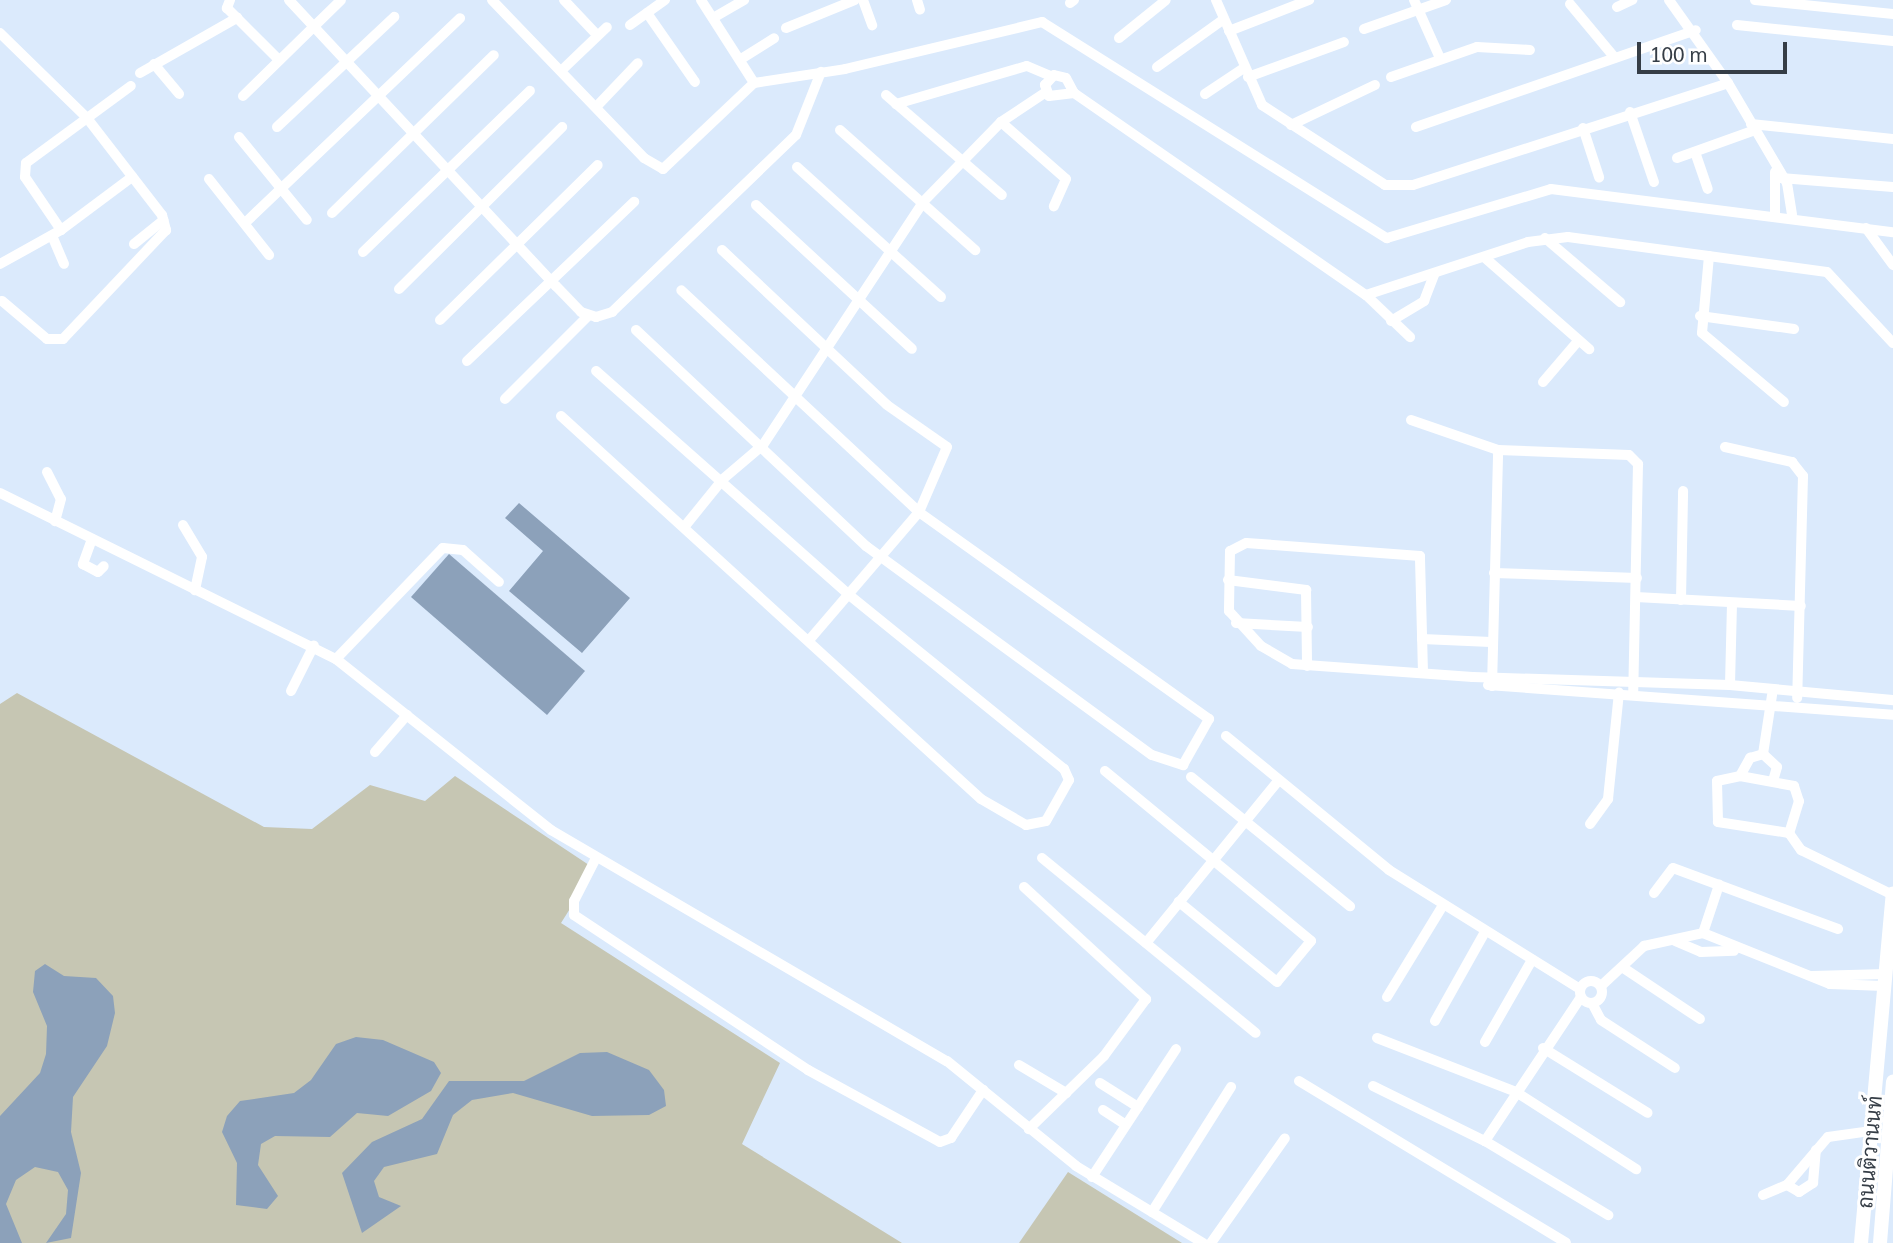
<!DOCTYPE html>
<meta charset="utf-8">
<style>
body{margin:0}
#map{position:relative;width:1893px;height:1243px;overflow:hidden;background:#dbeafc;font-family:Georgia,Sarabun,serif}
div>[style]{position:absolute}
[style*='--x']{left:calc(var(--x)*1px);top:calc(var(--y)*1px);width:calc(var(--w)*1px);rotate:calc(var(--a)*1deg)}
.green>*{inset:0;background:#c6c6b3}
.water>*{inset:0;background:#8ca1ba}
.minor>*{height:10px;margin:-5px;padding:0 5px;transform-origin:5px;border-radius:5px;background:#fff}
.minor>.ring{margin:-5px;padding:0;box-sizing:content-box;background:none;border:10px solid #fff;border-radius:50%}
.major>*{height:14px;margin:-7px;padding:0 7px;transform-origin:7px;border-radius:7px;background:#fff}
span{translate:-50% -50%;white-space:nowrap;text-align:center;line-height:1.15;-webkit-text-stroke:6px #fff;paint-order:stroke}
.street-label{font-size:21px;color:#353d46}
.scale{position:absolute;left:1637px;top:42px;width:150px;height:32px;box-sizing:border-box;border:4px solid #353d46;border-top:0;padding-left:9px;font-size:21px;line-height:24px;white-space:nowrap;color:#353d46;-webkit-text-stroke:5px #fff;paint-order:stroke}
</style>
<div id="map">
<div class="green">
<i style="clip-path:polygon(17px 693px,264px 827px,312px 829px,370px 785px,425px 801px,455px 776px,595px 869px,561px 923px,780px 1063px,742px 1144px,902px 1243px,0 1243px,0 704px)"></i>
<i style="clip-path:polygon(1068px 1172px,1182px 1243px,1019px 1243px)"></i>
</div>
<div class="water">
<i style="clip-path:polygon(519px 503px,630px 598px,582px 653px,509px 591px,543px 551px,505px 518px)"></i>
<i style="clip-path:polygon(449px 554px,585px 671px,547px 715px,411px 597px)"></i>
<i style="clip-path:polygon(45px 964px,64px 976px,96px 978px,113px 996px,115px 1013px,107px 1046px,73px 1097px,71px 1132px,81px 1173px,71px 1238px,46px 1243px,66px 1214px,68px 1190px,58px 1172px,35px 1167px,16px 1180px,6px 1204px,22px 1243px,0 1243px,0 1116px,40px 1073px,46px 1054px,47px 1026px,33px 992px,35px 971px)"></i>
<i style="clip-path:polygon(356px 1037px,383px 1040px,434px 1062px,441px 1073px,431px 1091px,388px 1116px,357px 1113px,330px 1137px,275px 1136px,261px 1144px,258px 1165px,278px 1196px,267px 1209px,236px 1205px,237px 1163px,222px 1132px,227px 1116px,240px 1101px,294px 1093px,311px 1080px,336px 1044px)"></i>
<i style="clip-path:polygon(607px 1052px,649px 1070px,664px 1090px,666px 1106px,649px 1115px,592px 1116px,513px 1093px,472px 1100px,453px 1115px,437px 1154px,384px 1167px,374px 1181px,379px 1197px,401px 1206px,362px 1233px,342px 1173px,372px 1142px,422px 1119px,449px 1081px,524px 1081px,580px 1053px)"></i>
</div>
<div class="minor">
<i style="--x:230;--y:0;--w:9;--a:111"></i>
<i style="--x:227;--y:8;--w:74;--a:45"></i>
<i style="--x:289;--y:0;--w:391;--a:47"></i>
<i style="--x:556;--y:286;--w:36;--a:46"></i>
<i style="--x:581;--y:312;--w:16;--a:18"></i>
<i style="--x:596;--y:317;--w:17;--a:-17"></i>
<i style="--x:612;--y:312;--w:255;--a:-43.9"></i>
<i style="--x:796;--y:135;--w:68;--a:-68.4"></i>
<i style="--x:492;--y:0;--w:219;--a:46.1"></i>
<i style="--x:644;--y:158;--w:22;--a:30"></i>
<i style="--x:663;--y:169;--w:125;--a:-43.4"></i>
<i style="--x:754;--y:83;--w:92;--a:-8.7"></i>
<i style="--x:845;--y:69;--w:203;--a:-13.4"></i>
<i style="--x:1042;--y:22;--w:407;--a:32.1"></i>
<i style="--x:1387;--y:238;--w:171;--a:-16.6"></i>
<i style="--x:1551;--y:189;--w:345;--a:7.2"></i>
<i style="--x:564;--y:0;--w:48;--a:46.7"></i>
<i style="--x:701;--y:0;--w:98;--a:57.4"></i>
<i style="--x:863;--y:0;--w:27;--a:70"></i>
<i style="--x:917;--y:0;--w:10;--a:73"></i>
<i style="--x:1216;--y:0;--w:115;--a:66.3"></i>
<i style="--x:1262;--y:105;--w:147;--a:33"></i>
<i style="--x:1385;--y:185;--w:28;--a:0"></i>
<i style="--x:1413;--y:185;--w:331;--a:-17.9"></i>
<i style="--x:1728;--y:83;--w:116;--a:59.5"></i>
<i style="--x:1787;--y:183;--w:32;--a:81"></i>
<i style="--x:1414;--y:0;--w:64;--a:65.9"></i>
<i style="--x:1669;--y:0;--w:102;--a:54.6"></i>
<i style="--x:1755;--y:0;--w:139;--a:5.8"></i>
<i style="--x:1070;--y:3;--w:5;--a:-37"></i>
<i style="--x:1570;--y:4;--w:70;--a:50.2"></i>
<i style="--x:1617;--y:7;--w:17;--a:-25"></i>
<i style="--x:647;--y:13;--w:84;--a:55.2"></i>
<i style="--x:713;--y:18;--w:36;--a:-30"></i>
<i style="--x:630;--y:25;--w:43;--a:-35.5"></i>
<i style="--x:1737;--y:25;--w:157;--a:5.9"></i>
<i style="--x:786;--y:28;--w:74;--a:-22.1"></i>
<i style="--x:1364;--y:29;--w:87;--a:-19.5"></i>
<i style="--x:1229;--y:31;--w:86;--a:-21.2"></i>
<i style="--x:0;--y:33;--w:122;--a:44.3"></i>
<i style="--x:87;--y:118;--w:123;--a:52.3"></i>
<i style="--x:162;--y:215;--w:16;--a:75"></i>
<i style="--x:166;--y:230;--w:150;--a:133.4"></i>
<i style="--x:63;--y:339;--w:16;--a:180"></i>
<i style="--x:47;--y:339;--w:59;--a:-139.8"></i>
<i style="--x:1119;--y:38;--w:60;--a:-39"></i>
<i style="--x:741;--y:59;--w:39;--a:-32"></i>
<i style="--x:154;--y:64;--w:39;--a:50"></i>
<i style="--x:1157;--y:67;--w:82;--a:-35.6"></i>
<i style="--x:562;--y:70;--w:62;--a:-43.7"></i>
<i style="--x:140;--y:73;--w:112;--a:-29.6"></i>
<i style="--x:1054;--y:75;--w:12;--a:14"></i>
<i style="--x:1066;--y:78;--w:17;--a:62"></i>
<i style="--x:1074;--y:93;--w:25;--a:173"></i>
<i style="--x:1049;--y:96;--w:12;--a:-110"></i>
<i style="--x:1045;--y:85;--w:13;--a:-48"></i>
<i style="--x:1248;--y:77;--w:102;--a:-20"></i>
<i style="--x:1391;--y:77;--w:91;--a:-19.2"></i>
<i style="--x:1477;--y:47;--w:53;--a:3.2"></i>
<i style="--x:1074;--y:93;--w:355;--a:34.7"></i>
<i style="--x:1366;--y:295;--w:170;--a:-18.1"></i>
<i style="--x:1528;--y:242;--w:40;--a:-7.1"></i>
<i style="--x:1568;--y:237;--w:261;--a:7.7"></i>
<i style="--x:1827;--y:272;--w:97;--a:47.1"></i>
<i style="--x:1205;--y:94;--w:47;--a:-33.7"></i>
<i style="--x:886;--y:95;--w:153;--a:40.8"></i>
<i style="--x:243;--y:96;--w:137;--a:-44.4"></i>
<i style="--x:896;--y:104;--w:136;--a:-16.2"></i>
<i style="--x:1027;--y:66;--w:25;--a:23"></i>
<i style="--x:597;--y:106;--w:59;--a:-46.4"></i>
<i style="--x:1630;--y:112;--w:74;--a:71.1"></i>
<i style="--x:1001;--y:122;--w:86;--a:41.2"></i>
<i style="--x:1066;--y:179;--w:30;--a:114"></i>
<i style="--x:1751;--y:124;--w:143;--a:6"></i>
<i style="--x:1291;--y:125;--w:93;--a:-25.5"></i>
<i style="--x:277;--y:127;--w:161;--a:-43.2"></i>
<i style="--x:1416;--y:127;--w:296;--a:-19.1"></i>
<i style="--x:1583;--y:128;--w:52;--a:71.9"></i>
<i style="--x:840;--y:130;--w:181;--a:41.6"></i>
<i style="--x:239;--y:137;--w:107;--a:50.7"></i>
<i style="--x:1695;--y:152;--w:39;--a:71"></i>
<i style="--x:1677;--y:158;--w:83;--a:-19.7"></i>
<i style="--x:797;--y:167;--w:194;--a:42.1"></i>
<i style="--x:1781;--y:178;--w:112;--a:4.6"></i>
<i style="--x:209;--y:179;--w:97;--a:51.7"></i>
<i style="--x:756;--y:205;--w:212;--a:42.7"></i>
<i style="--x:332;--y:213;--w:226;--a:-44.3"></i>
<i style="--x:1775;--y:213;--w:41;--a:-90"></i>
<i style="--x:245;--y:223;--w:297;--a:-43.6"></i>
<i style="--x:1866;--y:228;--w:46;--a:53.9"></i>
<i style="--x:61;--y:230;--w:89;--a:-36.7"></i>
<i style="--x:53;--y:238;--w:28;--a:67"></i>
<i style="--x:1545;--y:238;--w:99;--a:40.5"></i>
<i style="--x:134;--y:244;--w:38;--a:-39"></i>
<i style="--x:722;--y:250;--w:226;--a:43.2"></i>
<i style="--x:887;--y:405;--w:73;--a:35"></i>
<i style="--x:947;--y:447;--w:71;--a:113.3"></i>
<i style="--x:919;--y:512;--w:166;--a:130.6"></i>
<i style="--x:363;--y:252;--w:232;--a:-44"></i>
<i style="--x:1709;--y:256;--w:77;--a:95.2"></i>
<i style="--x:1702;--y:333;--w:107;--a:40.1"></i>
<i style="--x:1484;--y:257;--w:140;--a:41.2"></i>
<i style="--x:0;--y:264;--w:70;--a:-29.1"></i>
<i style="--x:61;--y:230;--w:64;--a:-124.2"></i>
<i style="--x:25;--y:177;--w:14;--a:-86"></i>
<i style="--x:26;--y:163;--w:130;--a:-36.3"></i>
<i style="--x:399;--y:289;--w:230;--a:-44.8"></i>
<i style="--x:1366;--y:295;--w:61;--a:43.7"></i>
<i style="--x:1700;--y:316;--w:95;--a:7.9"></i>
<i style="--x:440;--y:320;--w:221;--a:-44.5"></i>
<i style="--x:1391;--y:321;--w:39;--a:-31"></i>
<i style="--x:1424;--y:301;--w:28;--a:-69"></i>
<i style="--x:636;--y:330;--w:316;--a:43.2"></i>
<i style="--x:866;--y:546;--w:354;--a:36.2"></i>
<i style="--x:1152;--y:755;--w:33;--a:18"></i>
<i style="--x:1183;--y:765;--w:53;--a:-60.5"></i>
<i style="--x:1209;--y:719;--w:356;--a:-144.5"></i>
<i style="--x:919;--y:512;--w:325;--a:-137"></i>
<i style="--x:467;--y:361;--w:231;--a:-43.6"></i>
<i style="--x:1543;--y:382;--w:54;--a:-49.5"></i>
<i style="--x:505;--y:399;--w:117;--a:-45"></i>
<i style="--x:561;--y:416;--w:568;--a:42.36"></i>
<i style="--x:981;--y:799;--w:52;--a:30"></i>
<i style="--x:1026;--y:825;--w:20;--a:-11"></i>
<i style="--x:1046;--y:821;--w:47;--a:-60.7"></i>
<i style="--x:1069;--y:780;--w:12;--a:-114"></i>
<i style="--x:1064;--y:769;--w:279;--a:-141"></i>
<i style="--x:847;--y:593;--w:335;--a:-138.5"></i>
<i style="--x:1411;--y:420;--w:92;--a:19"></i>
<i style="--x:1725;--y:447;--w:69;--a:12.6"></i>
<i style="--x:1792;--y:462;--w:18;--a:52"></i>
<i style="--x:1803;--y:476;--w:222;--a:91.5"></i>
<i style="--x:47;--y:472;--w:30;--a:63"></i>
<i style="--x:61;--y:499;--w:23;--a:105"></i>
<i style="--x:0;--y:493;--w:375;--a:26.3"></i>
<i style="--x:336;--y:659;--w:275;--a:38.5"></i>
<i style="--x:551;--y:830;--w:458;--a:30.3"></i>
<i style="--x:947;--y:1061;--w:166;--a:39.1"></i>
<i style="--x:1076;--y:1166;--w:149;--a:31.2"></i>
<i style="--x:183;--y:525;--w:37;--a:59"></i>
<i style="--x:202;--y:557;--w:34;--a:102"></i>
<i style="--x:685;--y:526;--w:60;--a:-51"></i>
<i style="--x:723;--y:479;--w:52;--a:-40.4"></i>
<i style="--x:763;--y:445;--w:291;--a:-56.6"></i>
<i style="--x:923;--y:202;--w:112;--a:-45.7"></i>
<i style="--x:1001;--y:122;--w:54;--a:-33.7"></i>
<i style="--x:92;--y:539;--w:27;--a:110"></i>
<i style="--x:83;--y:564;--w:17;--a:28"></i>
<i style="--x:98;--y:572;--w:8;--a:-45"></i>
<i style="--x:1494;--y:573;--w:143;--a:2"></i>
<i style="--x:1228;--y:580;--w:79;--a:7.3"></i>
<i style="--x:1306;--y:590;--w:76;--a:89.2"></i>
<i style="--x:1636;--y:597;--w:165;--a:3.1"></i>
<i style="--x:1681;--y:600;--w:109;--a:-88.9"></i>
<i style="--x:1236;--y:623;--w:72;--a:3.2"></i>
<i style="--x:1422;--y:639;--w:69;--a:2.5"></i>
<i style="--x:336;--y:659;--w:154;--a:-46.1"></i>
<i style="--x:443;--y:548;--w:20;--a:6"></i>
<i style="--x:463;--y:550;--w:48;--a:41.6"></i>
<i style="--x:1423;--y:673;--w:117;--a:-91.5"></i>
<i style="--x:1420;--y:556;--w:174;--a:-175.7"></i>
<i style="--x:1246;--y:543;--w:18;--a:153"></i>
<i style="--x:1230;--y:551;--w:60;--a:91"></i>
<i style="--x:1229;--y:611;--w:47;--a:47.6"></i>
<i style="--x:1261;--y:646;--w:36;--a:30"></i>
<i style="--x:1292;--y:664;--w:181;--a:4.1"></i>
<i style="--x:1473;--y:677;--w:257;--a:1.8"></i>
<i style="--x:1730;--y:685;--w:164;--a:5.3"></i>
<i style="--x:1488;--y:685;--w:406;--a:4.2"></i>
<i style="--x:1730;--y:685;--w:82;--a:-88.6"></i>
<i style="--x:1492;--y:686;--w:236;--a:-88.5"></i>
<i style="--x:1498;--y:450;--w:131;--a:2.2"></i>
<i style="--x:1629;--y:455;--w:13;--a:45"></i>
<i style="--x:1638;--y:464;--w:230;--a:91.2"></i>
<i style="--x:291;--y:691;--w:51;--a:-63.4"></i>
<i style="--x:1226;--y:736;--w:211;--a:39.4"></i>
<i style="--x:1389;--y:870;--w:225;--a:31.9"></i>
<i style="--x:375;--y:752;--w:49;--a:-49.1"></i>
<i style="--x:1763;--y:754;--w:19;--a:43"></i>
<i style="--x:1777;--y:767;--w:15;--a:106"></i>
<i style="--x:1105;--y:771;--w:267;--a:39.5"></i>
<i style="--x:1311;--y:941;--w:53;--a:129.7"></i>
<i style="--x:1277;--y:982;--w:127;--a:-140.8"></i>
<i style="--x:1740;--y:776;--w:55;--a:10.5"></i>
<i style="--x:1794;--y:786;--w:16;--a:72"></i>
<i style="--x:1799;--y:801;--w:34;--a:107"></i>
<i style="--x:1789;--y:833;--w:72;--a:-171.2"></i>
<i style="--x:1718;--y:822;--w:41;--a:-91.4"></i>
<i style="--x:1717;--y:781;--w:24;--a:-12"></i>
<i style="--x:1740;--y:776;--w:21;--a:-61"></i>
<i style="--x:1750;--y:758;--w:14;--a:-17"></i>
<i style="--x:1763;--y:754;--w:60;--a:-81.3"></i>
<i style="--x:1191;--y:777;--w:205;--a:39.1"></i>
<i style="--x:1590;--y:824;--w:31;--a:-54"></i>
<i style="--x:1608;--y:799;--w:107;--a:-84.1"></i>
<i style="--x:1789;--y:833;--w:21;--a:55"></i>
<i style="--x:1801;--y:850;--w:102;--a:26.1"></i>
<i style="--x:596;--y:858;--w:48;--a:117.1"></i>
<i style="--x:574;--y:901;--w:14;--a:90"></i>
<i style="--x:574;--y:915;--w:281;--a:33.5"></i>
<i style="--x:808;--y:1070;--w:150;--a:28.6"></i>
<i style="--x:940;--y:1142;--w:12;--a:-20"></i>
<i style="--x:951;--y:1138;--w:58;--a:-56.3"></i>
<i style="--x:1042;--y:858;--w:276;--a:39.3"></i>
<i style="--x:1024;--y:887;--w:166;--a:42.6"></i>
<i style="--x:1146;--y:999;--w:71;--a:126.4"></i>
<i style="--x:1104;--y:1056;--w:105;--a:135.8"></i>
<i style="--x:1654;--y:893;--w:31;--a:-53"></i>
<i style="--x:1673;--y:868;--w:176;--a:20.3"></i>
<i style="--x:1703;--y:933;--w:51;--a:-71.6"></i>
<i style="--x:1675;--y:941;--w:28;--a:23"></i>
<i style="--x:1701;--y:952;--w:33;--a:-2"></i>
<i style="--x:1146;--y:943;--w:210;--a:-50.8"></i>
<i style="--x:1625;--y:969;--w:90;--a:33.7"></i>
<i style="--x:1812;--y:976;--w:74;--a:-1.5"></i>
<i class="ring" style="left:1580px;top:981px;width:12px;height:12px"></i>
<i style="--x:1601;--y:986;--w:59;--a:-42.9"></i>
<i style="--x:1644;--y:946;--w:60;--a:-12.4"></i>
<i style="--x:1703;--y:933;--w:137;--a:21.9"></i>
<i style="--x:1830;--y:984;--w:54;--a:2.1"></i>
<i style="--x:1387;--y:997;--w:105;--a:-58.6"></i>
<i style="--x:1592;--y:1003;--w:19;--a:62"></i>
<i style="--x:1601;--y:1020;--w:88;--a:33"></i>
<i style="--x:1435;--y:1021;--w:102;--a:-60.7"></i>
<i style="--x:1377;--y:1038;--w:149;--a:21.2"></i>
<i style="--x:1516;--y:1092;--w:143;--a:32.7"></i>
<i style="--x:1485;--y:1042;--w:95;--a:-60.2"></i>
<i style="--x:1543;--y:1048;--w:123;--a:31.8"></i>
<i style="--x:1019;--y:1065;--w:55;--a:30.8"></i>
<i style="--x:1299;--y:1081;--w:312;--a:31.2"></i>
<i style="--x:1100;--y:1083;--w:45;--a:32.3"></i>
<i style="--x:1373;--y:1086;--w:125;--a:26.2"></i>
<i style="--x:1485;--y:1141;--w:144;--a:31"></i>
<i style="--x:1103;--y:1110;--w:27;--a:33"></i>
<i style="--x:1485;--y:1141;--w:173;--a:-56.3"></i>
<i style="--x:1092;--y:1177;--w:153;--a:-56.7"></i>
<i style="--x:1787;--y:1185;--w:14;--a:30"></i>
<i style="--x:1799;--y:1192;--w:17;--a:-33"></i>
<i style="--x:1813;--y:1183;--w:33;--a:-85"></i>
<i style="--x:1763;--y:1195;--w:26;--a:-23"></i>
<i style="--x:1787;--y:1185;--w:63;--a:-49.5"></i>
<i style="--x:1828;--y:1137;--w:42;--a:-8.1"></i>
<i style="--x:1152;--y:1212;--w:148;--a:-57.7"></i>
<i style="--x:1211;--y:1243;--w:128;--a:-54.8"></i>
</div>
<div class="major">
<i style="--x:1861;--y:1243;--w:351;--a:-84.8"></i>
<i style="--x:1880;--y:1243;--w:162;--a:-85.4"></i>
</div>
<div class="street-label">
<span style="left:1869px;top:1152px;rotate:-85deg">ถนนติวานนท์</span>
</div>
<div class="scale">100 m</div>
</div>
